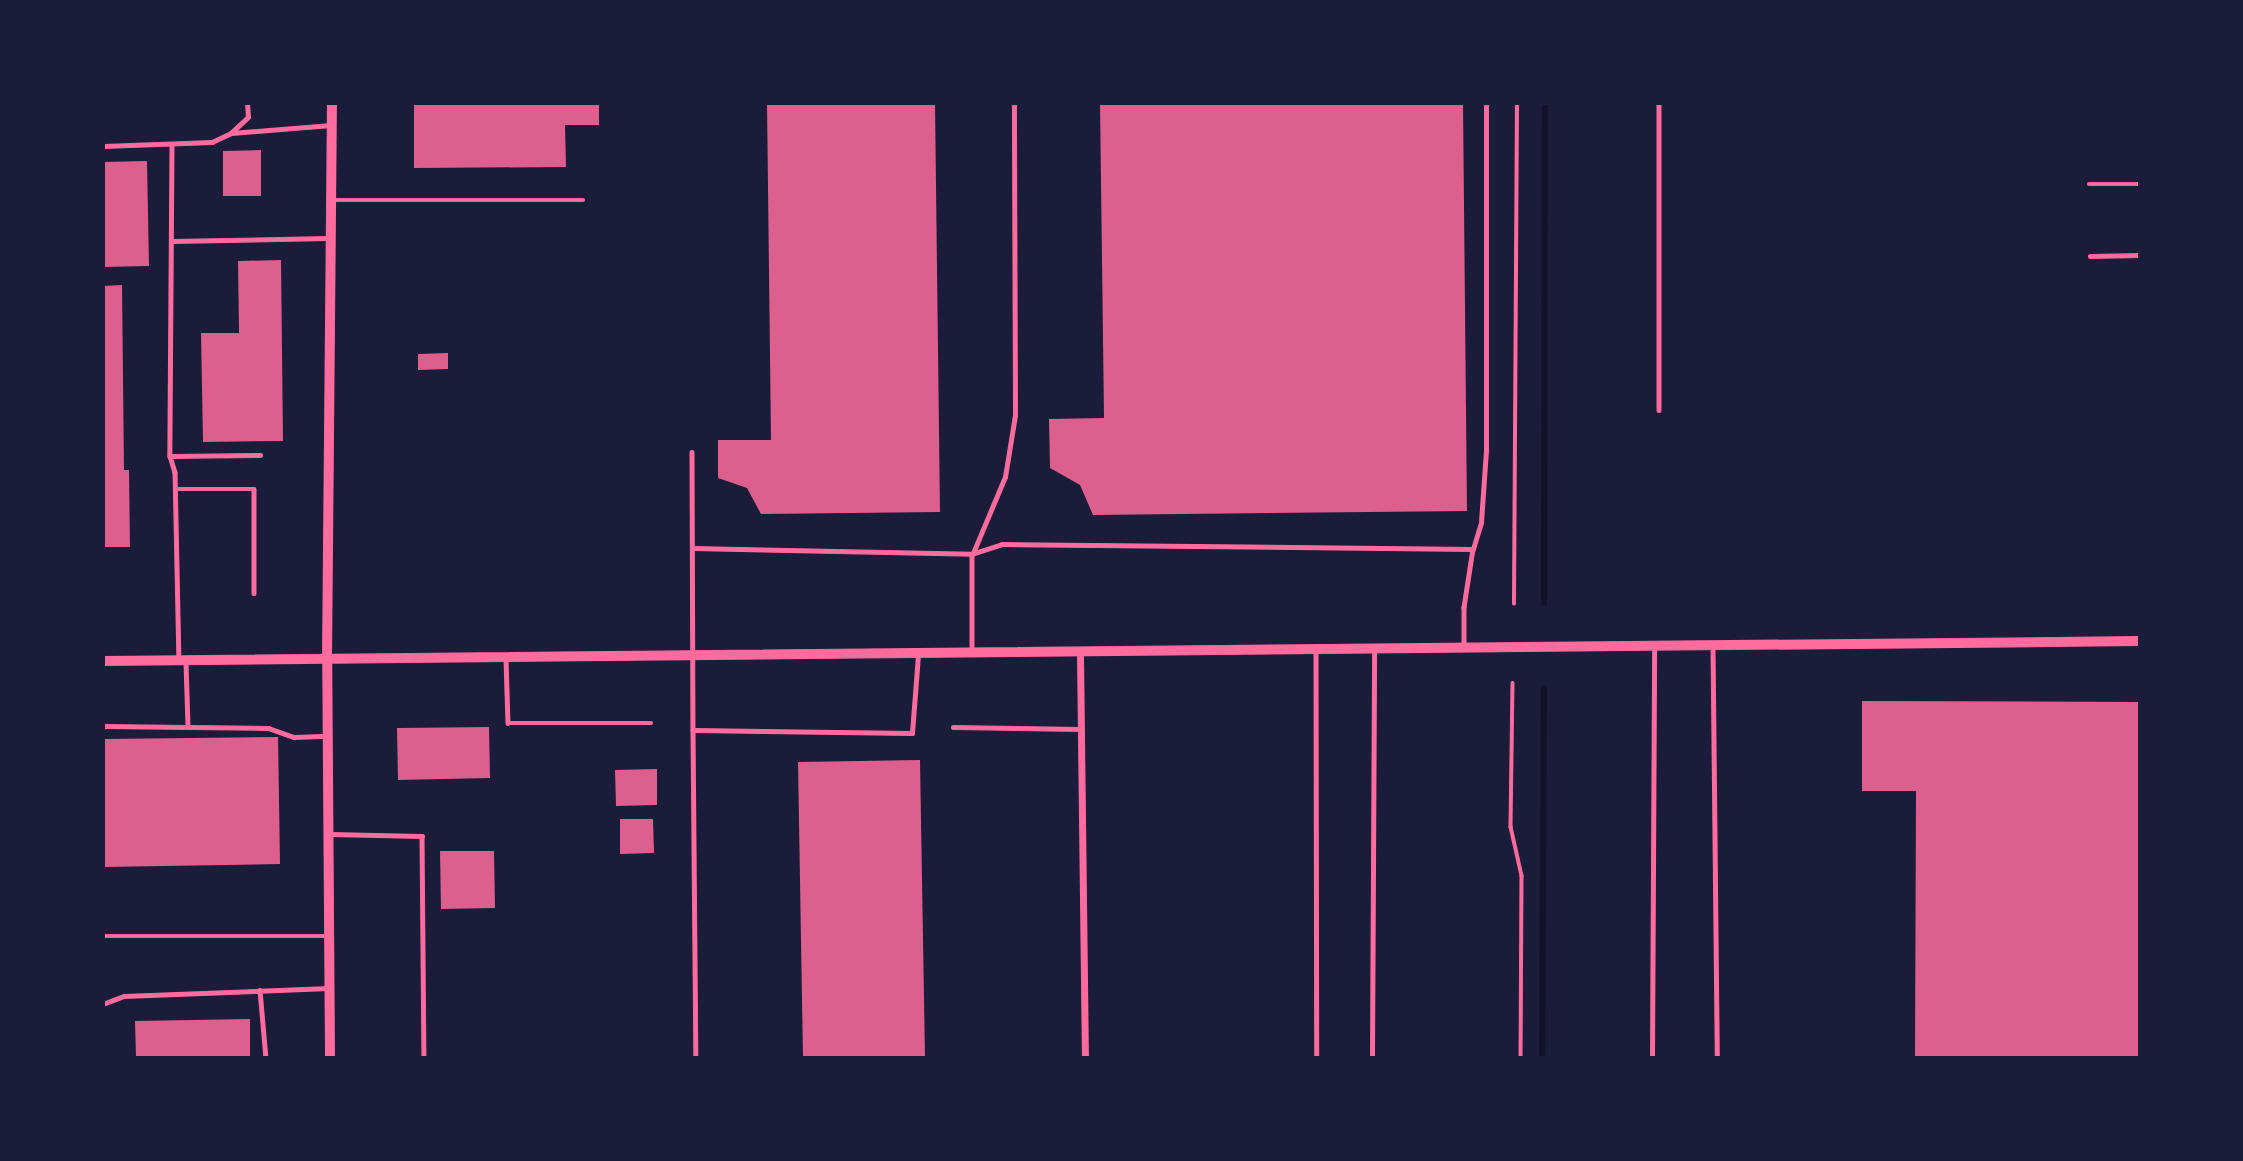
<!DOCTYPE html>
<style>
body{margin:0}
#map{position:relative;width:2243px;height:1161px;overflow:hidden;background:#1b1b3a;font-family:"Source Sans 3",sans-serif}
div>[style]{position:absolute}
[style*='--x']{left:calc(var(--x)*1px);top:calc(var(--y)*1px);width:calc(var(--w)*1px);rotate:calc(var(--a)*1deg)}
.stream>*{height:6px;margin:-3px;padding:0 3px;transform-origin:3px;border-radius:3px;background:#12122b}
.building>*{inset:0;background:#dd5f8e}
.path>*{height:3.5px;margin:-1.75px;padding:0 1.75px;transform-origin:1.75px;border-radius:1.75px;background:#ff6b9d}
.service>*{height:4.5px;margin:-2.25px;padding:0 2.25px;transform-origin:2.25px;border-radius:2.25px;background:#ff6b9d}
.minor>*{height:7px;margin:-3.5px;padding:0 3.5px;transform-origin:3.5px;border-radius:3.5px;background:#ff6b9d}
.tertiary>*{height:10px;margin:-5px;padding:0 5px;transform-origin:5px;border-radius:5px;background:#ff6b9d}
span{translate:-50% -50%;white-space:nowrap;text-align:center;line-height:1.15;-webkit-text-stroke:5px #1b1b3a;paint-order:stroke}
.frame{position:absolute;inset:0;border:105px solid #1b1b3a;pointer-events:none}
</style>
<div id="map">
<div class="stream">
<i style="--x:1544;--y:603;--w:500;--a:-89.89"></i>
<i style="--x:1542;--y:1058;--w:369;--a:-89.7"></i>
</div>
<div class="building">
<i style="clip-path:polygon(414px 103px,599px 103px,599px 125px,565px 125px,566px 167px,414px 168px)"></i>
<i style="clip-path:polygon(767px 103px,935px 103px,940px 512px,761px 514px,747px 488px,718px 478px,718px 440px,771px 440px)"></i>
<i style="clip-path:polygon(1100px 103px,1463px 103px,1467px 511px,1093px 515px,1080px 485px,1050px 468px,1049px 419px,1104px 418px)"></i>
<i style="clip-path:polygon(261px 150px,261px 196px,223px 196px,223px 151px)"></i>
<i style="clip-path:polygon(147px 161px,149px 266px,103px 267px,103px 162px)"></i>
<i style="clip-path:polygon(281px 260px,283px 441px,203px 442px,201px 333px,239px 333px,238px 261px)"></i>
<i style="clip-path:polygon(122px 285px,124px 470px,129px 470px,130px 547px,103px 547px,103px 286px)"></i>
<i style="clip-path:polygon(448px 353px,448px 369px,418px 370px,418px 354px)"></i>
<i style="clip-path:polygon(1862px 701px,2140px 702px,2140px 1058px,1915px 1058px,1916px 791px,1862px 791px)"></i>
<i style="clip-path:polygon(489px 727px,490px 778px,398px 780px,397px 728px)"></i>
<i style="clip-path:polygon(278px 737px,280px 864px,103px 867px,103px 739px)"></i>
<i style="clip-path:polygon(920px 760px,925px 1058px,803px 1058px,798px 762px)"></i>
<i style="clip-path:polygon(657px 769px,657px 805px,616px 806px,615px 770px)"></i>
<i style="clip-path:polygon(620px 819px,653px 819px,654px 853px,620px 854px)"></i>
<i style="clip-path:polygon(440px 851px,494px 851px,495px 908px,441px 909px)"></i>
<i style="clip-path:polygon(250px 1019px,250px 1058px,136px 1058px,135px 1021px)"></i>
</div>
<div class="path">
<i style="--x:1514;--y:604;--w:501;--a:-89.66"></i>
<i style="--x:1513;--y:683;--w:144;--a:90.8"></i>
<i style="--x:1511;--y:827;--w:50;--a:77.3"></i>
<i style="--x:1522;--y:876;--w:182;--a:90.3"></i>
</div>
<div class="service">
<i style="--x:1659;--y:103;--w:307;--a:90"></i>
<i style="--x:232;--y:133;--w:99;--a:-4.6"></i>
<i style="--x:172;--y:145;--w:311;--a:90.4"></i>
<i style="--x:170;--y:456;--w:90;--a:-0.6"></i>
<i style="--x:103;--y:146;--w:109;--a:-2.1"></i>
<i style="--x:212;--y:142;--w:21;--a:-25"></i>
<i style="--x:231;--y:133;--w:23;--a:-43"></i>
<i style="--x:248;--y:117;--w:14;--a:-94"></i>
<i style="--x:2089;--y:184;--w:51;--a:0"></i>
<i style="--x:332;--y:200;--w:251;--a:0"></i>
<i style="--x:172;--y:241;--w:156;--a:-1.1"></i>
<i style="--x:2090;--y:256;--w:50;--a:-1.1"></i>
<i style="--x:692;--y:452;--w:278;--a:89.8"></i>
<i style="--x:693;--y:730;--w:219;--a:0.8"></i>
<i style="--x:912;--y:733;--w:78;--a:-85.6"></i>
<i style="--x:170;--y:456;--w:17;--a:73"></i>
<i style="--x:175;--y:472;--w:188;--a:88.8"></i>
<i style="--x:176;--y:489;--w:78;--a:0"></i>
<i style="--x:254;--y:489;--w:104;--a:90"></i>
<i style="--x:692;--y:548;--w:280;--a:1.2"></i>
<i style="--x:972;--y:554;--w:96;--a:90"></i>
<i style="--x:1473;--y:549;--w:28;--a:-73"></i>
<i style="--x:1481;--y:522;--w:72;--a:-86"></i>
<i style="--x:1486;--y:450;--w:347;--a:-90"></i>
<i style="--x:973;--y:553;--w:82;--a:-67.2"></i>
<i style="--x:1005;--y:477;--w:63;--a:-80.8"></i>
<i style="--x:1015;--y:415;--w:312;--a:-90.2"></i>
<i style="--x:972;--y:554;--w:32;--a:-18"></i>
<i style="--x:1002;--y:544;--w:471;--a:0.6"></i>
<i style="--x:1473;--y:549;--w:59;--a:98.8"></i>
<i style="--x:1464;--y:607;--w:39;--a:90"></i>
<i style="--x:1713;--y:646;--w:412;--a:89.4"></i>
<i style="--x:1316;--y:651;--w:407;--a:89.9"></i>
<i style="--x:506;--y:659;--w:64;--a:88.2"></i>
<i style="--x:508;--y:723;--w:143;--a:0"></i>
<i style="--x:186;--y:662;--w:64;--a:88.2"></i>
<i style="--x:103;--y:726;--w:165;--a:0.7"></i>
<i style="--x:268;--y:728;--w:28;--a:19"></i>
<i style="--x:294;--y:737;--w:34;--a:-2"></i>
<i style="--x:953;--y:727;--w:127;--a:0.9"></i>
<i style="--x:693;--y:730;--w:328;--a:89.5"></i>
<i style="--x:330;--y:834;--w:92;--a:1.2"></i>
<i style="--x:422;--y:836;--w:222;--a:89.5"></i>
<i style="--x:103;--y:936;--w:226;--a:0"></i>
<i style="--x:260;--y:990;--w:68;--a:85"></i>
<i style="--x:103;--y:1004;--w:22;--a:-21"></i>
<i style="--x:124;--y:996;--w:205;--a:-2.2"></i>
<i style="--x:1372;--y:1058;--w:408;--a:-89.7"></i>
<i style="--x:1652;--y:1058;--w:410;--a:-89.7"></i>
</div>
<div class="minor">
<i style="--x:1080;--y:654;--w:404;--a:89.3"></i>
</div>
<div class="tertiary">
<i style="--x:103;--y:661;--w:2037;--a:-0.56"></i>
<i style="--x:330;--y:1058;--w:398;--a:-90.4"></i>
<i style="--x:327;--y:660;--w:557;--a:-89.49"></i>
</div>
<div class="frame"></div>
</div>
